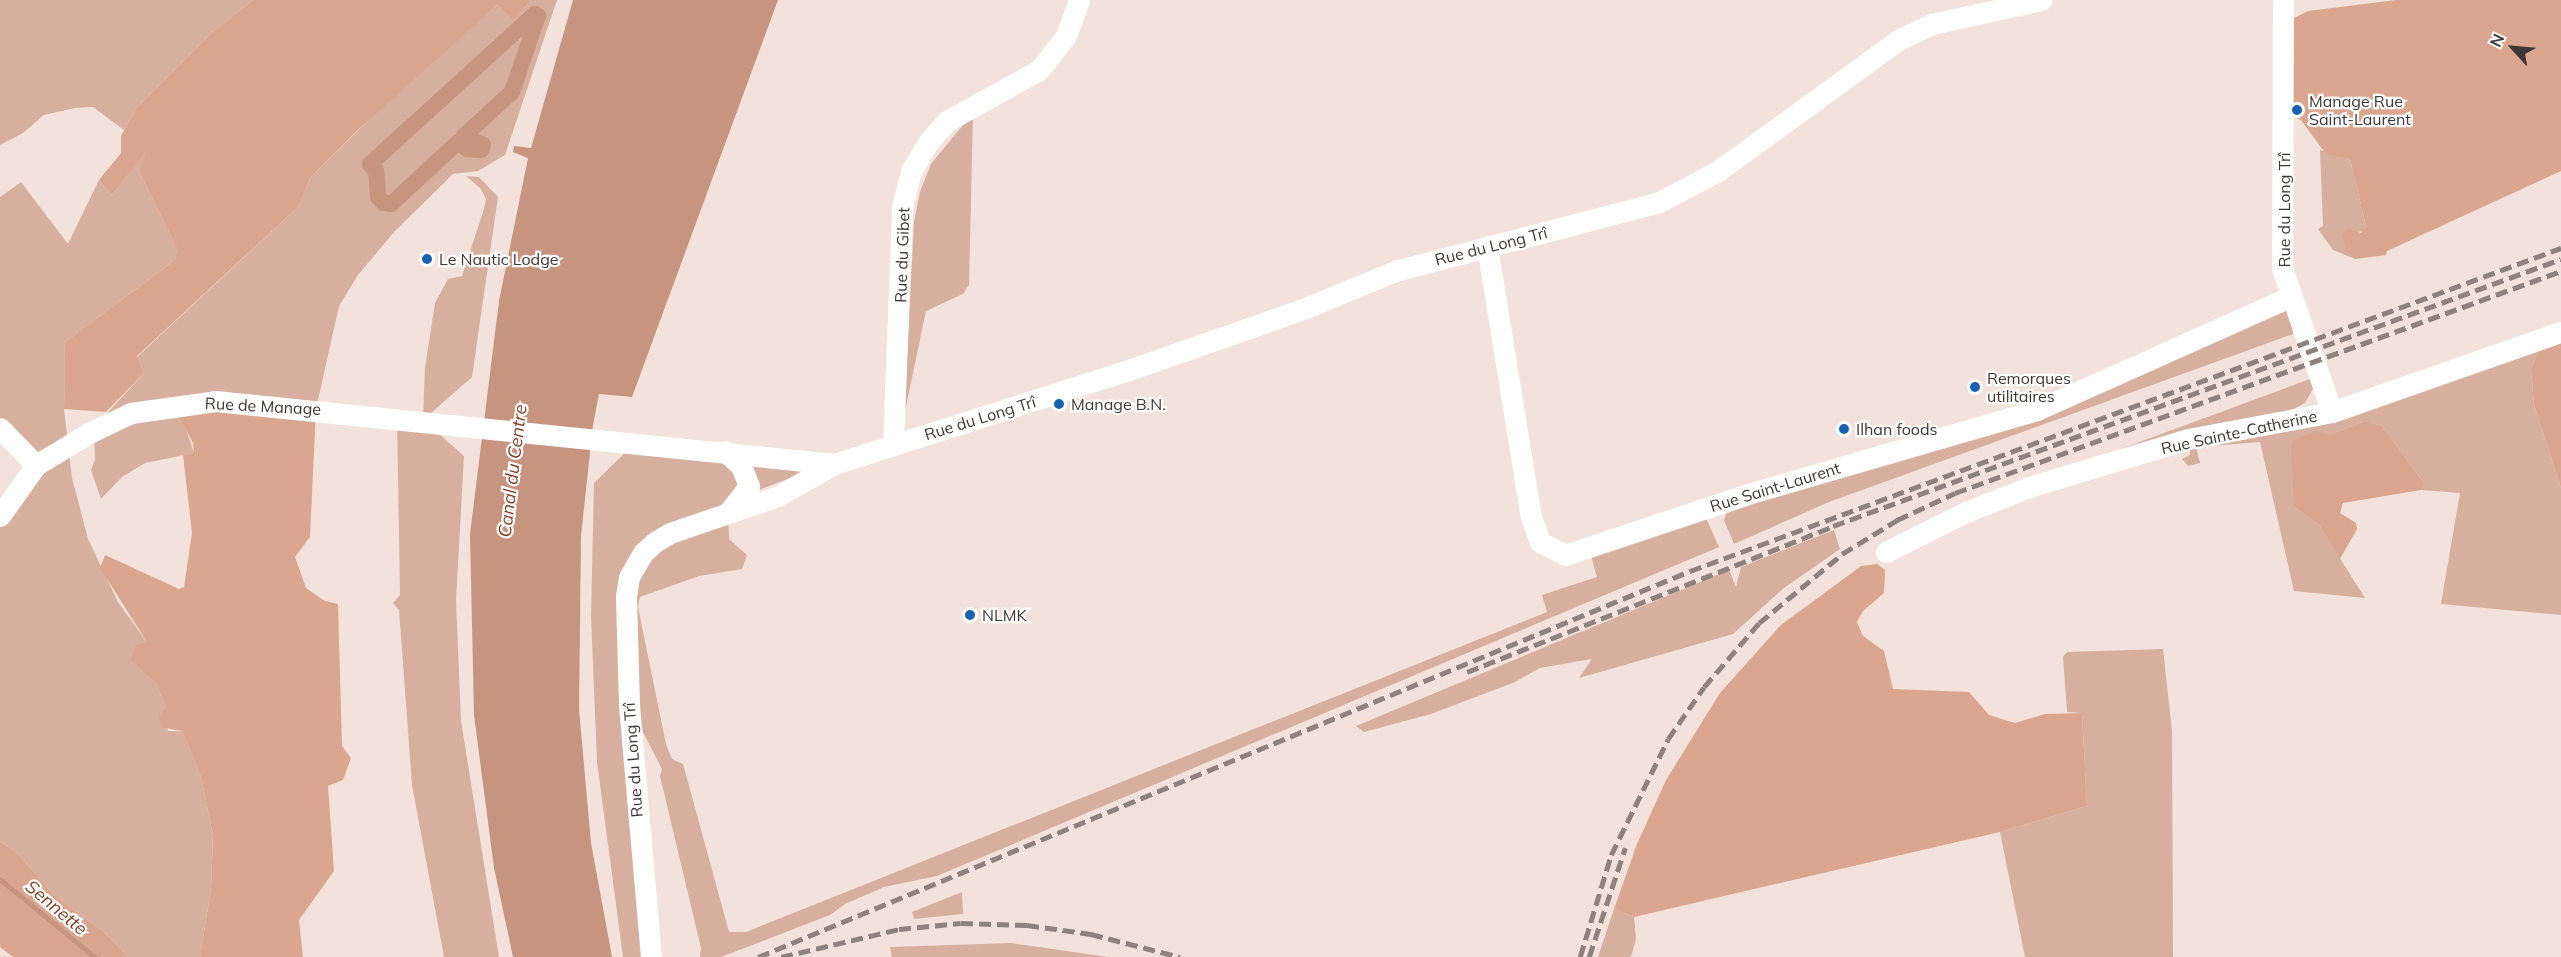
<!DOCTYPE html>
<meta charset="utf-8">
<style>
body{margin:0}
#map{position:relative;width:2561px;height:957px;overflow:hidden;background:#f3e2db;font-family:Mulish,sans-serif}
div>[style]{position:absolute}
[style*='--x']{left:calc(var(--x)*1px);top:calc(var(--y)*1px);width:calc(var(--w)*1px);rotate:calc(var(--a)*1deg)}
.green>*{inset:0;background:#d6af9f}
.forest>*{inset:0;background:#dba690}
.water>*{inset:0;background:#c7947f}
.stream>*{height:4.5px;margin:-2.25px;padding:0 2.25px;transform-origin:2.25px;border-radius:2.25px;background:#c7947f}
.canal>*{height:16px;margin:-8px;padding:0 8px;transform-origin:8px;border-radius:8px;background:#c7947f}
.minor>*{height:21px;margin:-10.5px;padding:0 10.5px;transform-origin:10.5px;border-radius:10.5px;background:#fff}
.rail>*{height:4.5px;margin-top:-2.25px;transform-origin:0;background:repeating-linear-gradient(90deg,#8e827e 0 12px,transparent 0 18px)}
.dots>*{width:16px;height:16px;translate:-50% -50%;box-sizing:border-box;border:3px solid #fff;border-radius:50%}
span{translate:-50% -50%;white-space:nowrap;text-align:center;line-height:1.15;-webkit-text-stroke:4.5px #fff;paint-order:stroke}
.poi-label{font-size:16px;color:#3d3634}
.left{translate:0 -50%;text-align:left}
.street-label{font-size:16px;color:#3d3634}
.water-label{font-size:18px;color:#814022;font-style:italic}
.north{position:absolute;left:2483px;top:18px;width:60px;height:60px;-webkit-text-stroke:4px #fff;paint-order:stroke;rotate:296deg;font-size:16px;font-weight:700;line-height:24px;text-align:center;color:#3d3634}
.north::after{content:'';display:block;margin:auto;width:21px;height:27px;background:#3d3634;clip-path:polygon(50% 0,100% 100%,50% 72%,0 100%)}
</style>
<div id="map">
<div class="green">
<i style="clip-path:polygon(0 0,253px 0,211px 33px,136px 108px,124px 130px,93px 107px,75px 108px,44px 115px,23px 133px,0 145px)"></i>
<i style="clip-path:polygon(531px 0,557px 0,505px 155px,478px 171px,453px 174px,394px 232px,358px 275px,339px 306px,316px 409px,181px 414px,194px 453px,145px 463px,122px 477px,101px 499px,91px 470px,95px 460px,94px 430px,89px 433px,144px 373px,137px 357px,299px 206px,310px 178px,393px 96px,497px 5px,513px 21px)"></i>
<i style="clip-path:polygon(973px 113px,969px 285px,963px 294px,926px 311px,904px 416px,914px 222px,920px 192px,931px 164px)"></i>
<i style="clip-path:polygon(2320px 150px,2350px 159px,2366px 226px,2366px 231px,2356px 232px,2347px 252px,2355px 259px,2333px 250px,2318px 229px,2323px 226px)"></i>
<i style="clip-path:polygon(146px 151px,139px 171px,177px 249px,175px 260px,65px 342px,64px 409px,72px 478px,88px 539px,118px 602px,147px 642px,131px 661px,156px 684px,166px 707px,168px 731px,182px 731px,201px 777px,213px 835px,211px 888px,200px 957px,128px 957px,104px 932px,53px 894px,18px 854px,0 841px,0 516px,31px 473px,0 428px,0 197px,21px 182px,68px 244px,99px 180px,112px 195px)"></i>
<i style="clip-path:polygon(466px 176px,479px 177px,498px 197px,472px 377px,423px 420px,464px 456px,456px 600px,461px 721px,499px 957px,444px 957px,412px 785px,399px 610px,393px 603px,400px 595px,397px 417px,423px 419px,425px 368px,435px 303px,448px 279px,462px 276px,484px 209px,486px 199px,481px 189px)"></i>
<i style="clip-path:polygon(2290px 297px,2293px 334px,1829px 502px,1734px 544px,1724px 520px,1729px 507px,2037px 410px)"></i>
<i style="clip-path:polygon(2544px 338px,2531px 369px,2534px 405px,2561px 488px,2561px 615px,2441px 604px,2460px 493px,2421px 490px,2424px 483px,2382px 426px,2365px 421px,2329px 435px,2294px 507px,2319px 525px,2365px 598px,2294px 591px,2260px 442px,2196px 447px,2200px 463px,2188px 466px,2182px 459px,2190px 455px,2190px 448px,2053px 474px,2310px 379px,2315px 385px,2305px 403px,2263px 425px)"></i>
<i style="clip-path:polygon(635px 443px,803px 469px,803px 473px,746px 495px,728px 512px,729px 539px,747px 555px,742px 569px,699px 576px,640px 597px,638px 607px,666px 744px,672px 759px,683px 764px,729px 932px,746px 932px,1547px 612px,1542px 595px,1597px 577px,1591px 556px,1705px 516px,1719px 547px,937px 876px,884px 887px,845px 904px,830px 915px,721px 957px,700px 957px,701px 948px,660px 776px,662px 769px,630px 707px,651px 957px,623px 957px,597px 762px,591px 617px,594px 483px)"></i>
<i style="clip-path:polygon(1834px 530px,1840px 549px,1784px 588px,1733px 634px,1579px 678px,1592px 659px,1540px 668px,1515px 682px,1431px 714px,1364px 732px,1356px 726px,1729px 570px,1736px 587px,1741px 567px)"></i>
<i style="clip-path:polygon(2163px 649px,2172px 731px,2173px 957px,2025px 957px,2000px 832px,2087px 806px,2082px 713px,2067px 712px,2063px 657px,2067px 652px)"></i>
<i style="clip-path:polygon(962px 892px,963px 914px,914px 919px,912px 912px)"></i>
<i style="clip-path:polygon(1614px 909px,1634px 917px,1636px 939px,1631px 957px,1598px 957px)"></i>
<i style="clip-path:polygon(1011px 943px,1108px 957px,892px 957px,890px 947px)"></i>
</div>
<div class="forest">
<i style="clip-path:polygon(253px 0,531px 0,513px 21px,497px 5px,360px 128px,310px 178px,299px 206px,137px 356px,144px 373px,106px 412px,64px 409px,65px 342px,175px 260px,177px 249px,139px 171px,145px 153px,112px 195px,99px 180px,121px 153px,121px 136px,136px 108px,211px 33px)"></i>
<i style="clip-path:polygon(2396px 0,2561px 0,2561px 171px,2387px 251px,2386px 255px,2355px 259px,2347px 252px,2342px 234px,2349px 228px,2361px 233px,2366px 226px,2350px 159px,2326px 154px,2301px 120px,2284px 112px,2285px 30px,2294px 18px,2308px 11px)"></i>
<i style="clip-path:polygon(2561px 332px,2561px 488px,2534px 405px,2531px 369px,2544px 338px)"></i>
<i style="clip-path:polygon(173px 405px,316px 409px,310px 537px,295px 557px,306px 588px,325px 601px,338px 604px,342px 746px,351px 758px,343px 780px,328px 786px,334px 871px,299px 920px,303px 957px,200px 957px,211px 888px,213px 835px,201px 777px,182px 731px,161px 727px,159px 716px,166px 707px,156px 684px,131px 661px,136px 645px,147px 642px,100px 568px,105px 555px,179px 589px,184px 587px,192px 533px,183px 455px,194px 453px,193px 443px)"></i>
<i style="clip-path:polygon(2365px 421px,2382px 426px,2424px 483px,2421px 490px,2343px 503px,2340px 513px,2356px 523px,2357px 529px,2340px 559px,2319px 525px,2294px 507px,2291px 445px,2295px 439px,2316px 431px,2329px 435px)"></i>
<i style="clip-path:polygon(1877px 564px,1885px 570px,1884px 593px,1863px 611px,1857px 622px,1863px 636px,1884px 651px,1893px 689px,1969px 692px,1989px 715px,2015px 723px,2045px 714px,2082px 713px,2087px 806px,2000px 832px,1634px 917px,1614px 909px,1637px 844px,1666px 780px,1720px 693px,1781px 625px,1861px 566px)"></i>
<i style="clip-path:polygon(0 841px,18px 854px,53px 894px,104px 932px,128px 957px,13px 957px,0 947px)"></i>
</div>
<div class="water">
<i style="clip-path:polygon(573px 0,778px 0,632px 397px,599px 394px,593px 425px,581px 536px,579px 709px,591px 843px,612px 957px,513px 957px,494px 868px,474px 715px,470px 534px,499px 301px,528px 158px,513px 152px,514px 146px,531px 148px)"></i>
</div>
<div class="stream">
<i style="--x:0;--y:879;--w:123;--a:39.4"></i>
</div>
<div class="canal">
<i style="--x:535;--y:14;--w:4;--a:34"></i>
<i style="--x:538;--y:16;--w:80;--a:108.9"></i>
<i style="--x:512;--y:92;--w:65;--a:137.5"></i>
<i style="--x:464;--y:136;--w:21;--a:25"></i>
<i style="--x:483;--y:145;--w:5;--a:112"></i>
<i style="--x:481;--y:150;--w:14;--a:-176"></i>
<i style="--x:467;--y:149;--w:11;--a:-142"></i>
<i style="--x:458;--y:142;--w:91;--a:137.2"></i>
<i style="--x:391;--y:204;--w:7;--a:-172"></i>
<i style="--x:384;--y:203;--w:8;--a:-135"></i>
<i style="--x:378;--y:197;--w:26;--a:-94"></i>
<i style="--x:376;--y:171;--w:9;--a:-131"></i>
<i style="--x:370;--y:164;--w:223;--a:-42.3"></i>
</div>
<div class="minor">
<i style="--x:2283;--y:0;--w:268;--a:90.2"></i>
<i style="--x:2282;--y:268;--w:152;--a:70.9"></i>
<i style="--x:1487;--y:246;--w:275;--a:80.8"></i>
<i style="--x:1531;--y:517;--w:27;--a:70"></i>
<i style="--x:1540;--y:542;--w:28;--a:27"></i>
<i style="--x:1565;--y:555;--w:193;--a:-18.4"></i>
<i style="--x:1748;--y:494;--w:301;--a:-16.2"></i>
<i style="--x:2037;--y:410;--w:277;--a:-24.1"></i>
<i style="--x:0;--y:428;--w:52;--a:45.8"></i>
<i style="--x:893;--y:445;--w:238;--a:-87.8"></i>
<i style="--x:902;--y:207;--w:37;--a:-76"></i>
<i style="--x:911;--y:171;--w:35;--a:-59"></i>
<i style="--x:929;--y:141;--w:27;--a:-48"></i>
<i style="--x:947;--y:121;--w:105;--a:-29"></i>
<i style="--x:1039;--y:70;--w:43;--a:-51.5"></i>
<i style="--x:1066;--y:36;--w:38;--a:-70"></i>
<i style="--x:725;--y:451;--w:22;--a:43"></i>
<i style="--x:741;--y:466;--w:22;--a:68"></i>
<i style="--x:749;--y:486;--w:33;--a:128"></i>
<i style="--x:0;--y:516;--w:62;--a:-54.8"></i>
<i style="--x:36;--y:465;--w:62;--a:-31.1"></i>
<i style="--x:89;--y:433;--w:47;--a:-25.5"></i>
<i style="--x:131;--y:413;--w:85;--a:-8.1"></i>
<i style="--x:215;--y:401;--w:622;--a:5.81"></i>
<i style="--x:1886;--y:552;--w:89;--a:-26.6"></i>
<i style="--x:1966;--y:512;--w:68;--a:-21.6"></i>
<i style="--x:2029;--y:487;--w:166;--a:-16.8"></i>
<i style="--x:2188;--y:439;--w:147;--a:-10.6"></i>
<i style="--x:2332;--y:412;--w:243;--a:-19.3"></i>
<i style="--x:651;--y:957;--w:253;--a:-95"></i>
<i style="--x:629;--y:705;--w:109;--a:-91.6"></i>
<i style="--x:626;--y:596;--w:19;--a:-81"></i>
<i style="--x:629;--y:577;--w:28;--a:-60"></i>
<i style="--x:643;--y:553;--w:16;--a:-43"></i>
<i style="--x:655;--y:542;--w:17;--a:-31"></i>
<i style="--x:670;--y:533;--w:114;--a:-18.9"></i>
<i style="--x:778;--y:496;--w:64;--a:-29.7"></i>
<i style="--x:834;--y:464;--w:306;--a:-17.7"></i>
<i style="--x:1126;--y:371;--w:188;--a:-19.3"></i>
<i style="--x:1303;--y:309;--w:100;--a:-22.4"></i>
<i style="--x:1395;--y:271;--w:273;--a:-14.6"></i>
<i style="--x:1659;--y:202;--w:67;--a:-27.7"></i>
<i style="--x:1718;--y:171;--w:225;--a:-36"></i>
<i style="--x:1900;--y:39;--w:35;--a:-25"></i>
<i style="--x:1932;--y:24;--w:112;--a:-12.4"></i>
</div>
<div class="rail">
<i style="--x:1467;--y:672;--w:394;--a:-21.7"></i>
<i style="--x:1833;--y:526;--w:775;--a:-20.14"></i>
<i style="--x:758;--y:957;--w:1009;--a:-22.5"></i>
<i style="--x:1690;--y:571;--w:929;--a:-20.35"></i>
<i style="--x:781;--y:957;--w:121;--a:-13.3"></i>
<i style="--x:899;--y:929;--w:62;--a:-5.5"></i>
<i style="--x:961;--y:923;--w:66;--a:1.7"></i>
<i style="--x:1027;--y:925;--w:65;--a:8"></i>
<i style="--x:1091;--y:934;--w:92;--a:14.5"></i>
<i style="--x:1580;--y:957;--w:107;--a:-73.1"></i>
<i style="--x:1611;--y:855;--w:129;--a:-63.8"></i>
<i style="--x:1668;--y:739;--w:63;--a:-55.3"></i>
<i style="--x:1704;--y:687;--w:84;--a:-49.3"></i>
<i style="--x:1759;--y:623;--w:108;--a:-39.7"></i>
<i style="--x:1842;--y:554;--w:65;--a:-31.7"></i>
<i style="--x:1897;--y:520;--w:64;--a:-25"></i>
<i style="--x:1955;--y:493;--w:645;--a:-20.12"></i>
<i style="--x:1589;--y:957;--w:115;--a:-71.7"></i>
</div>
<div class="dots">
<i style="left:2297px;top:110px;background:#1862b1"></i>
<i style="left:427px;top:259px;background:#1862b1"></i>
<i style="left:1975px;top:387px;background:#1862b1"></i>
<i style="left:1059px;top:404px;background:#1862b1"></i>
<i style="left:1844px;top:429px;background:#1862b1"></i>
<i style="left:970px;top:615px;background:#1862b1"></i>
</div>
<div class="poi-label">
<span class="left" style="left:2309px;top:110px">Manage Rue<br>Saint-Laurent</span>
<span class="left" style="left:439px;top:259px">Le Nautic Lodge</span>
<span class="left" style="left:1987px;top:387px">Remorques<br>utilitaires</span>
<span class="left" style="left:1071px;top:404px">Manage B.N.</span>
<span class="left" style="left:1856px;top:429px">Ilhan foods</span>
<span class="left" style="left:982px;top:615px">NLMK</span>
</div>
<div class="street-label">
<span style="left:2284px;top:210px;rotate:-90deg">Rue du Long Trî</span>
<span style="left:1491px;top:246px;rotate:-14deg">Rue du Long Trî</span>
<span style="left:902px;top:255px;rotate:-88deg">Rue du Gibet</span>
<span style="left:263px;top:406px;rotate:3deg">Rue de Manage</span>
<span style="left:980px;top:418px;rotate:-17deg">Rue du Long Trî</span>
<span style="left:2239px;top:432px;rotate:-12deg">Rue Sainte-Catherine</span>
<span style="left:1775px;top:487px;rotate:-17deg">Rue Saint-Laurent</span>
<span style="left:633px;top:760px;rotate:-94deg">Rue du Long Trî</span>
</div>
<div class="water-label">
<span style="left:513px;top:471px;rotate:-83deg">Canal du Centre</span>
<span style="left:56px;top:908px;rotate:40deg">Sennette</span>
</div>
<div class="north">N</div>
</div>
